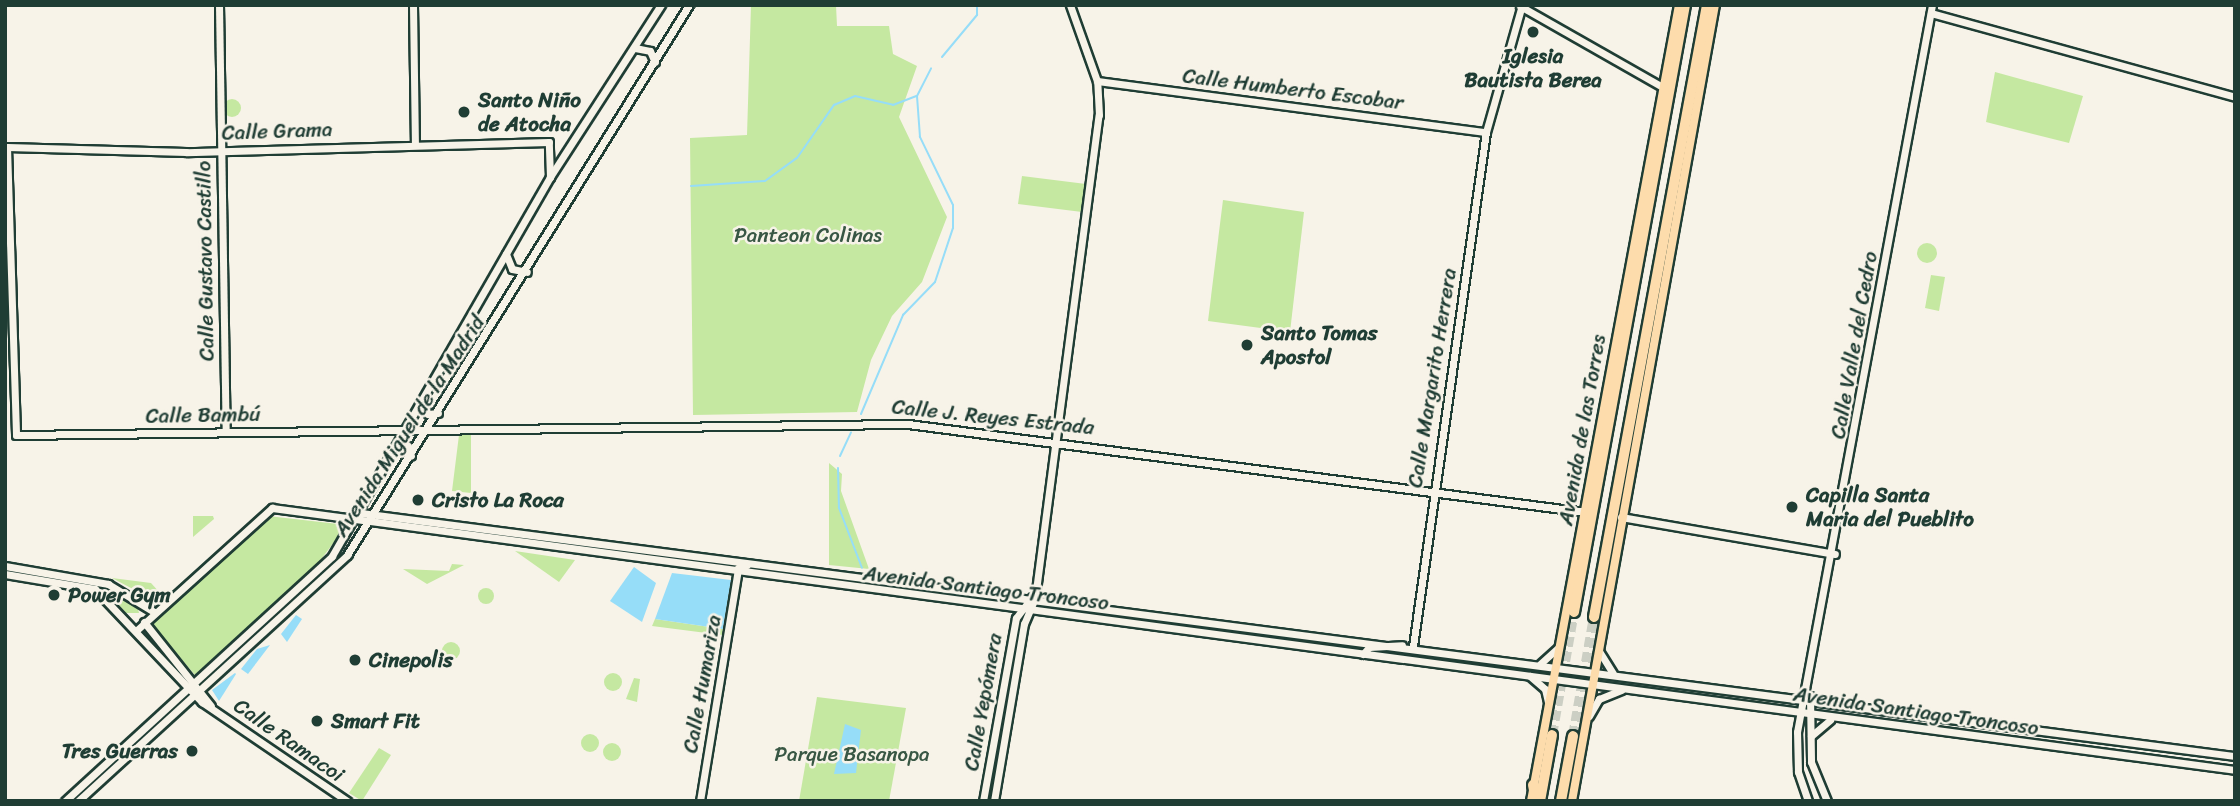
<!DOCTYPE html>
<meta charset="utf-8">
<style>
body{margin:0}
#map{position:relative;width:2240px;height:806px;overflow:hidden;background:#f7f3e8;font-family:Sriracha,sans-serif}
div>[style]{position:absolute}
[style*='--x']{left:calc(var(--x)*1px);top:calc(var(--y)*1px);width:calc(var(--w)*1px);rotate:calc(var(--a)*1deg)}
.green>*{inset:0;background:#c5e8a1}
.round{border-radius:50%}
.water>*{inset:0;background:#96ddf8}
.stream>*{height:2px;margin:-1px;padding:0 1px;transform-origin:1px;border-radius:1px;background:#96ddf8}
.highway-tunnel>*{height:10px;margin-top:-5px;transform-origin:0;background:repeating-linear-gradient(90deg,#cccfc4 0 10px,transparent 0 15px)}
.roads{filter:drop-shadow(2px 0 #1f3d34) drop-shadow(-2px 0 #1f3d34) drop-shadow(0 2px #1f3d34) drop-shadow(0 -2px #1f3d34)}
.secondary>*{height:7px;margin:-3.5px;padding:0 3.5px;transform-origin:3.5px;border-radius:3.5px;background:#f7f3e8}
.primary>*{height:8px;margin:-4px;padding:0 4px;transform-origin:4px;border-radius:4px;background:#fddcac}
.highway>*{height:10px;margin:-5px;padding:0 5px;transform-origin:5px;border-radius:5px;background:#fddcac}
.dots>*{width:19px;height:19px;translate:-50% -50%;box-sizing:border-box;border:4px solid #f7f3e8;border-radius:50%}
span{translate:-50% -50%;white-space:nowrap;text-align:center;line-height:1.15;-webkit-text-stroke:5px #f7f3e8;paint-order:stroke}
.poi-label{font-size:21px;color:#1f3d34;font-weight:700}
.left{translate:0 -50%;text-align:left}
.right{translate:-100% -50%;text-align:right}
.street-label{font-size:21px;color:#1f3d34}
.park-label{font-size:21px;color:#385744}
.frame{position:absolute;inset:0;border:7px solid #1f3d34;pointer-events:none}
</style>
<div id="map">
<div class="green">
<i style="clip-path:polygon(751px 5px,836px 5px,837px 26px,889px 26px,893px 54px,917px 66px,899px 117px,947px 217px,922px 282px,892px 316px,871px 360px,857px 412px,693px 415px,690px 138px,747px 135px)"></i>
<i style="clip-path:polygon(1995px 72px,2083px 96px,2069px 143px,1986px 122px)"></i>
<i class="round" style="left:223px;top:99px;width:18px;height:18px"></i>
<i style="clip-path:polygon(1022px 176px,1086px 184px,1082px 212px,1018px 204px)"></i>
<i style="clip-path:polygon(1223px 200px,1304px 212px,1290px 332px,1208px 321px)"></i>
<i class="round" style="left:1917px;top:243px;width:20px;height:20px"></i>
<i style="clip-path:polygon(1931px 275px,1945px 277px,1939px 311px,1925px 308px)"></i>
<i style="clip-path:polygon(459px 435px,471px 435px,471px 493px,452px 491px)"></i>
<i style="clip-path:polygon(829px 463px,842px 474px,841px 491px,869px 569px,829px 565px)"></i>
<i style="clip-path:polygon(193px 516px,213px 516px,214px 519px,193px 537px)"></i>
<i style="clip-path:polygon(268px 516px,347px 525px,313px 570px,195px 675px,149px 622px)"></i>
<i style="clip-path:polygon(515px 551px,575px 560px,559px 582px)"></i>
<i style="clip-path:polygon(452px 564px,464px 565px,427px 584px,403px 569px,449px 571px)"></i>
<i style="clip-path:polygon(112px 578px,151px 583px,160px 593px,148px 597px)"></i>
<i class="round" style="left:478px;top:588px;width:16px;height:16px"></i>
<i style="clip-path:polygon(103px 588px,136px 601px,139px 613px,126px 613px)"></i>
<i style="clip-path:polygon(655px 619px,723px 629px,722px 635px,652px 626px)"></i>
<i class="round" style="left:442px;top:642px;width:18px;height:18px"></i>
<i class="round" style="left:604px;top:673px;width:18px;height:18px"></i>
<i style="clip-path:polygon(634px 678px,640px 679px,637px 702px,626px 699px)"></i>
<i style="clip-path:polygon(817px 697px,906px 708px,889px 801px,799px 801px)"></i>
<i class="round" style="left:581px;top:734px;width:18px;height:18px"></i>
<i class="round" style="left:603px;top:743px;width:18px;height:18px"></i>
<i style="clip-path:polygon(379px 748px,391px 755px,362px 801px,349px 793px)"></i>
</div>
<div class="water">
<i style="clip-path:polygon(634px 567px,656px 583px,642px 622px,610px 601px)"></i>
<i style="clip-path:polygon(672px 573px,731px 580px,723px 629px,655px 619px)"></i>
<i style="clip-path:polygon(296px 615px,302px 619px,287px 642px,281px 634px)"></i>
<i style="clip-path:polygon(270px 645px,248px 674px,241px 669px,257px 649px)"></i>
<i style="clip-path:polygon(235px 673px,236px 674px,219px 701px,212px 690px)"></i>
<i style="clip-path:polygon(845px 724px,861px 730px,856px 773px,834px 774px)"></i>
</div>
<div class="stream">
<i style="--x:942;--y:57;--w:55;--a:-50.2"></i>
<i style="--x:977;--y:15;--w:10;--a:-90"></i>
<i style="--x:691;--y:186;--w:74;--a:-3.9"></i>
<i style="--x:765;--y:181;--w:39;--a:-36"></i>
<i style="--x:797;--y:158;--w:65;--a:-55.1"></i>
<i style="--x:834;--y:105;--w:23;--a:-23"></i>
<i style="--x:855;--y:96;--w:39;--a:13"></i>
<i style="--x:893;--y:105;--w:25;--a:-21"></i>
<i style="--x:861;--y:414;--w:108;--a:-67"></i>
<i style="--x:903;--y:315;--w:46;--a:-45.9"></i>
<i style="--x:935;--y:282;--w:57;--a:-71.6"></i>
<i style="--x:953;--y:228;--w:23;--a:-90"></i>
<i style="--x:953;--y:205;--w:76;--a:-115.9"></i>
<i style="--x:920;--y:137;--w:41;--a:-94.2"></i>
<i style="--x:917;--y:96;--w:31;--a:-63"></i>
<i style="--x:840;--y:456;--w:26;--a:-65"></i>
<i style="--x:838;--y:468;--w:40;--a:88.6"></i>
<i style="--x:839;--y:508;--w:64;--a:69"></i>
</div>
<div class="highway-tunnel">
<i style="--x:1552;--y:735;--w:125;--a:-79.9"></i>
<i style="--x:1573;--y:736;--w:121;--a:-80"></i>
</div>
<div class="roads">
<div class="secondary">
<i style="--x:219;--y:5;--w:427;--a:89.1"></i>
<i style="--x:413;--y:5;--w:140;--a:89.2"></i>
<i style="--x:1520;--y:6;--w:170;--a:29.6"></i>
<i style="--x:1931;--y:13;--w:315;--a:15.4"></i>
<i style="--x:635;--y:48;--w:15;--a:11"></i>
<i style="--x:650;--y:51;--w:12;--a:66"></i>
<i style="--x:1097;--y:81;--w:392;--a:7.5"></i>
<i style="--x:550;--y:177;--w:35;--a:-92"></i>
<i style="--x:549;--y:142;--w:363;--a:178.4"></i>
<i style="--x:186;--y:152;--w:179;--a:-178.4"></i>
<i style="--x:7;--y:147;--w:288;--a:88.2"></i>
<i style="--x:16;--y:435;--w:892;--a:-0.71"></i>
<i style="--x:908;--y:424;--w:684;--a:7.4"></i>
<i style="--x:506;--y:254;--w:16;--a:68"></i>
<i style="--x:512;--y:269;--w:15;--a:11"></i>
<i style="--x:421;--y:402;--w:14;--a:60"></i>
<i style="--x:428;--y:414;--w:10;--a:-6"></i>
<i style="--x:397;--y:444;--w:11;--a:10"></i>
<i style="--x:408;--y:446;--w:10;--a:73"></i>
<i style="--x:361;--y:513;--w:1890;--a:7.39"></i>
<i style="--x:1621;--y:517;--w:217;--a:9.8"></i>
<i style="--x:5;--y:566;--w:105;--a:9.9"></i>
<i style="--x:108;--y:584;--w:54;--a:31.3"></i>
<i style="--x:5;--y:574;--w:91;--a:9.5"></i>
<i style="--x:95;--y:589;--w:156;--a:46.6"></i>
<i style="--x:202;--y:702;--w:176;--a:34.3"></i>
<i style="--x:144;--y:622;--w:107;--a:51.4"></i>
<i style="--x:138;--y:629;--w:181;--a:-42.1"></i>
<i style="--x:272;--y:508;--w:1980;--a:7.6"></i>
<i style="--x:1413;--y:646;--w:519;--a:-81.92"></i>
<i style="--x:1486;--y:132;--w:132;--a:-74.2"></i>
<i style="--x:1599;--y:651;--w:26;--a:58"></i>
<i style="--x:1363;--y:654;--w:9;--a:-49"></i>
<i style="--x:1369;--y:647;--w:33;--a:-3"></i>
<i style="--x:1540;--y:664;--w:25;--a:-42"></i>
<i style="--x:1530;--y:676;--w:20;--a:41"></i>
<i style="--x:1545;--y:689;--w:13;--a:77"></i>
<i style="--x:1810;--y:696;--w:66;--a:89.1"></i>
<i style="--x:1811;--y:762;--w:42;--a:67.7"></i>
<i style="--x:1589;--y:716;--w:20;--a:-60"></i>
<i style="--x:1599;--y:699;--w:24;--a:-22"></i>
<i style="--x:1811;--y:736;--w:25;--a:-40"></i>
<i style="--x:65;--y:801;--w:362;--a:-42.5"></i>
<i style="--x:332;--y:556;--w:437;--a:-60.1"></i>
<i style="--x:550;--y:177;--w:205;--a:-57.2"></i>
<i style="--x:78;--y:801;--w:365;--a:-42.4"></i>
<i style="--x:347;--y:555;--w:648;--a:-58.13"></i>
<i style="--x:700;--y:801;--w:236;--a:-80.7"></i>
<i style="--x:738;--y:568;--w:9;--a:-18"></i>
<i style="--x:983;--y:801;--w:186;--a:-79.8"></i>
<i style="--x:1016;--y:618;--w:26;--a:-53"></i>
<i style="--x:994;--y:801;--w:180;--a:-80.4"></i>
<i style="--x:1024;--y:624;--w:28;--a:-67"></i>
<i style="--x:1035;--y:598;--w:487;--a:-82.5"></i>
<i style="--x:1099;--y:115;--w:34;--a:-93"></i>
<i style="--x:1097;--y:81;--w:81;--a:-109.6"></i>
<i style="--x:1808;--y:801;--w:31;--a:-109"></i>
<i style="--x:1798;--y:772;--w:40;--a:-91.4"></i>
<i style="--x:1797;--y:732;--w:739;--a:-79.48"></i>
</div>
<div class="primary">
<i style="--x:1531;--y:801;--w:810;--a:-79.47"></i>
<i style="--x:1572;--y:801;--w:809;--a:-79.82"></i>
</div>
<div class="highway">
<i style="--x:1574;--y:612;--w:617;--a:-79.64"></i>
<i style="--x:1594;--y:617;--w:622;--a:-79.54"></i>
<i style="--x:1533;--y:785;--w:16;--a:79"></i>
<i style="--x:1540;--y:801;--w:67;--a:-79.7"></i>
<i style="--x:1561;--y:801;--w:66;--a:-79.5"></i>
</div>
</div>
<div class="dots">
<i style="left:1533px;top:32px;background:#1f3d34"></i>
<i style="left:464px;top:112px;background:#1f3d34"></i>
<i style="left:1247px;top:345px;background:#1f3d34"></i>
<i style="left:418px;top:500px;background:#1f3d34"></i>
<i style="left:1792px;top:507px;background:#1f3d34"></i>
<i style="left:54px;top:595px;background:#1f3d34"></i>
<i style="left:355px;top:660px;background:#1f3d34"></i>
<i style="left:317px;top:721px;background:#1f3d34"></i>
<i style="left:192px;top:751px;background:#1f3d34"></i>
</div>
<div class="poi-label">
<span style="left:1533px;top:68px">Iglesia<br>Bautista Berea</span>
<span class="left" style="left:478px;top:112px">Santo Niño<br>de Atocha</span>
<span class="left" style="left:1261px;top:345px">Santo Tomas<br>Apostol</span>
<span class="left" style="left:1806px;top:507px">Capilla Santa<br>Maria del Pueblito</span>
<span class="left" style="left:432px;top:500px">Cristo La Roca</span>
<span class="left" style="left:68px;top:595px">Power Gym</span>
<span class="left" style="left:369px;top:660px">Cinepolis</span>
<span class="left" style="left:331px;top:721px">Smart Fit</span>
<span class="right" style="left:178px;top:751px">Tres Guerras</span>
</div>
<div class="street-label">
<span style="left:1293px;top:89px;rotate:7deg">Calle Humberto Escobar</span>
<span style="left:277px;top:131px;rotate:-2deg">Calle Grama</span>
<span style="left:205px;top:261px;rotate:-91deg">Calle Gustavo Castillo</span>
<span style="left:1854px;top:345px;rotate:-80deg">Calle Valle del Cedro</span>
<span style="left:1432px;top:378px;rotate:-81deg">Calle Margarito Herrera</span>
<span style="left:203px;top:415px;rotate:-1deg">Calle Bambú</span>
<span style="left:993px;top:417px;rotate:6deg">Calle J. Reyes Estrada</span>
<span style="left:409px;top:426px;rotate:-57deg">Avenida Miguel de la Madrid</span>
<span style="left:1582px;top:430px;rotate:-80deg">Avenida de las Torres</span>
<span style="left:986px;top:588px;rotate:7deg">Avenida Santiago Troncoso</span>
<span style="left:702px;top:684px;rotate:-80deg">Calle Humariza</span>
<span style="left:983px;top:702px;rotate:-80deg">Calle Yepómera</span>
<span style="left:1916px;top:711px;rotate:8deg">Avenida Santiago Troncoso</span>
<span style="left:289px;top:740px;rotate:35deg">Calle Ramacoi</span>
</div>
<div class="park-label">
<span style="left:808px;top:235px">Panteon Colinas</span>
<span style="left:852px;top:754px">Parque Basanopa</span>
</div>
<div class="frame"></div>
</div>
